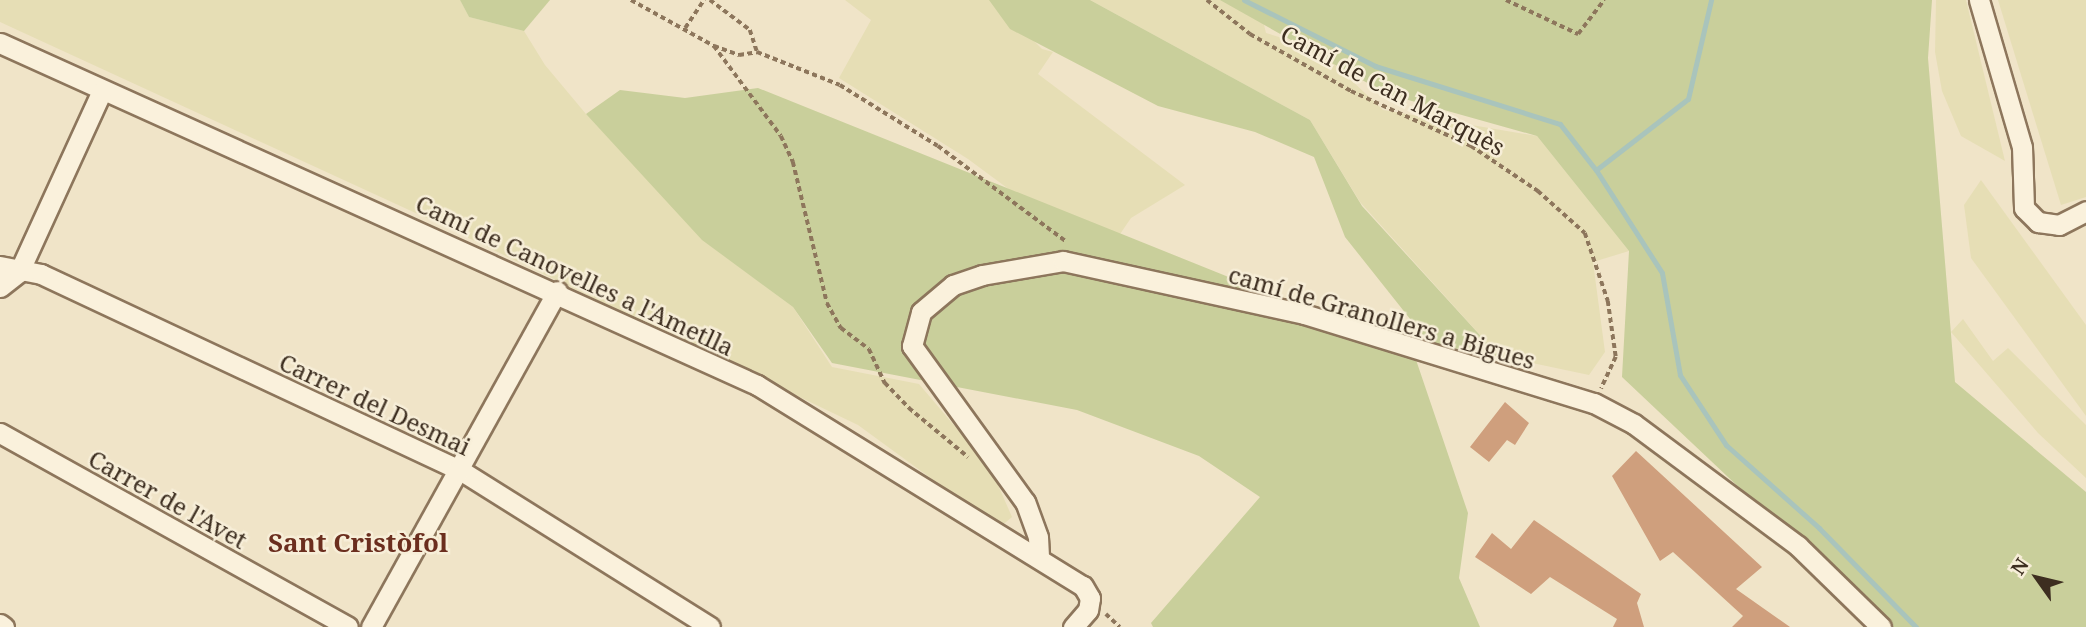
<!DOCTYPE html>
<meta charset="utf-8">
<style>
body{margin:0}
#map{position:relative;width:2086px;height:627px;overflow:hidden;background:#f0e4c8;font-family:"Noto Serif",serif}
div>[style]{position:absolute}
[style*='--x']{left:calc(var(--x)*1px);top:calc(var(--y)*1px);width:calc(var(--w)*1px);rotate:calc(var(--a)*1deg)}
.farmland>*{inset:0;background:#e6deb5}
.green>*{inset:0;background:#c9cf9b}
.stream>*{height:5px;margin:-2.5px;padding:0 2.5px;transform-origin:2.5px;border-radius:2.5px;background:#a9c4bc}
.building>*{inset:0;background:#cf9f7d}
.path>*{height:3.5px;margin-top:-1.75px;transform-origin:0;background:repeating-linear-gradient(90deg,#8d765c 0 5px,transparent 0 8.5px)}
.roads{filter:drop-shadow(2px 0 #8d765c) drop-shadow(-2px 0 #8d765c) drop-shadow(0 2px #8d765c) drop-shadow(0 -2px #8d765c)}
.minor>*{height:19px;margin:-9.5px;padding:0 9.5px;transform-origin:9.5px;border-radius:9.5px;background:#faf1dc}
span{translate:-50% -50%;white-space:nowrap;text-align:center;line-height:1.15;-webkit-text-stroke:5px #f7eed8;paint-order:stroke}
.street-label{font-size:24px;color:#3d2e20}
.neighbourhood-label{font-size:26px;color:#6b2e1e;font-weight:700}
.north{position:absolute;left:2002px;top:543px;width:70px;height:70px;-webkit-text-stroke:5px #f7eed8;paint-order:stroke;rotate:304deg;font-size:19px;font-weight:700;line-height:28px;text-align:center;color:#3d2e20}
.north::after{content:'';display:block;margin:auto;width:24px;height:32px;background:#3d2e20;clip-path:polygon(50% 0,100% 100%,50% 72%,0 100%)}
</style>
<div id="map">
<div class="farmland">
<i style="clip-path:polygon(0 0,460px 0,469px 17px,524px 31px,545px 65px,586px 114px,707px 243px,793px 307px,832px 367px,919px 384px,991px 469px,1012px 517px,999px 528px,858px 425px,433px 221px,0 22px)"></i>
<i style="clip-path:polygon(845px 0,993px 0,1042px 49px,1053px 52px,1038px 74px,1185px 185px,1131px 218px,1103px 259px,968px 159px,839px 78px,871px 20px)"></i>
<i style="clip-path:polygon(1090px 0,1258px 0,1266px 33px,1318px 49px,1383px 110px,1537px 136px,1629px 251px,1593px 262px,1605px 352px,1589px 375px,1499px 356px,1360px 202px,1310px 120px)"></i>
<i style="clip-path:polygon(1936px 0,1966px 0,2005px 161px,1961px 136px,1942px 91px,1935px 52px)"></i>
<i style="clip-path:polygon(1998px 0,2086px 0,2086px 197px,2061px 205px)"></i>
<i style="clip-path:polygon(1981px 180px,2086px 325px,2086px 416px,1971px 258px,1964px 205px)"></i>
<i style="clip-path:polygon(1963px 319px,1993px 361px,2008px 348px,2086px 425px,2086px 478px,2038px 433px,1951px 332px)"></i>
</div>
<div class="green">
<i style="clip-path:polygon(460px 0,550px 0,524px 31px,469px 17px)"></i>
<i style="clip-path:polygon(989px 0,1090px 0,1310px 120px,1362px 206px,1499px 356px,1430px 344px,1345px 237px,1314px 157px,1255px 132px,1158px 106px,1010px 29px)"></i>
<i style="clip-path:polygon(1220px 0,1932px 0,1928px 58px,1955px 382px,2086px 492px,2086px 627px,1887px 627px,1622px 377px,1629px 251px,1537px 136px,1387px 94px)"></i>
<i style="clip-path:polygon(758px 88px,1413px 351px,1468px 513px,1459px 578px,1480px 627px,1153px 627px,1151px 623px,1260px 497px,1199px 456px,1077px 410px,832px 363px,793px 307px,702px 240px,586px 114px,620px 90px,685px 98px)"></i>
</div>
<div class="stream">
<i style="--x:1244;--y:0;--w:147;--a:26.7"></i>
<i style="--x:1375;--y:66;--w:194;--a:17.4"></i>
<i style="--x:1560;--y:124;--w:58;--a:52"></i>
<i style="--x:1596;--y:170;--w:122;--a:57.3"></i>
<i style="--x:1662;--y:273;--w:104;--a:80"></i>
<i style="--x:1680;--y:375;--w:84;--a:56.7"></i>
<i style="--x:1726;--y:445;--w:125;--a:41.7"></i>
<i style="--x:1819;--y:528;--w:139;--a:45.6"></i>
<i style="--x:1596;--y:170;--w:116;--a:-37.7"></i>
<i style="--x:1688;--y:99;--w:102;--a:-76.9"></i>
</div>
<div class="building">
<i style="clip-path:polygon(1505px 402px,1529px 423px,1515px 445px,1507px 440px,1489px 462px,1470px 447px)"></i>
<i style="clip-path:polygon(1636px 451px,1762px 567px,1736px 589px,1790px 627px,1732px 627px,1743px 616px,1673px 552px,1660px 561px,1612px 476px)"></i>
<i style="clip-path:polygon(1534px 520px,1641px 594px,1637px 603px,1644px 627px,1613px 627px,1617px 619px,1550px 577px,1531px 594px,1475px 557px,1492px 533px,1511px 549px)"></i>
</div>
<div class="path">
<i style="--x:631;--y:0;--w:95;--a:29"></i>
<i style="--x:714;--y:46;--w:27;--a:20"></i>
<i style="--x:739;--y:55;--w:18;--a:-9"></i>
<i style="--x:757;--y:52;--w:89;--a:21.7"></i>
<i style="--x:840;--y:85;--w:115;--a:31.9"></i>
<i style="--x:938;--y:146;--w:161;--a:36.7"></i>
<i style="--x:710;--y:0;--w:50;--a:36.9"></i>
<i style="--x:750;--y:30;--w:23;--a:72"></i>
<i style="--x:1207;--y:0;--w:55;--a:38.3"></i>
<i style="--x:1250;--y:34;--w:116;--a:29.4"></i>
<i style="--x:1351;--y:91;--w:132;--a:24.6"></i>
<i style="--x:1471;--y:146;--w:81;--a:33.9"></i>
<i style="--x:1538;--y:191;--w:63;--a:41.8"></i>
<i style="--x:1585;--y:233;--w:72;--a:71.3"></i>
<i style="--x:1608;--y:301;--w:57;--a:81.9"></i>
<i style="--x:1616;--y:357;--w:35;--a:115"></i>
<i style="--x:1506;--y:0;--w:80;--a:25.3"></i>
<i style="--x:1578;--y:34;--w:43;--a:-52.6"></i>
<i style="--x:685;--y:28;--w:34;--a:-56"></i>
<i style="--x:714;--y:46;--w:112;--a:53.3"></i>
<i style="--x:781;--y:136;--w:29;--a:65"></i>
<i style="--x:793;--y:162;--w:145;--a:76.4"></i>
<i style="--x:827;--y:303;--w:29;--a:61"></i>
<i style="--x:841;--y:328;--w:35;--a:37"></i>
<i style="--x:869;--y:349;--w:38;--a:65"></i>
<i style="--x:885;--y:383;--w:35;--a:46"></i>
<i style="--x:909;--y:408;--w:77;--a:39.7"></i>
<i style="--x:1106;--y:614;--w:19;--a:43"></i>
</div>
<div class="roads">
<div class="minor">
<i style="--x:1979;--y:0;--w:153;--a:73.7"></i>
<i style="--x:2022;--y:147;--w:61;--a:88.1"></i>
<i style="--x:2024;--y:208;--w:20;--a:45"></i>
<i style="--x:2038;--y:222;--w:21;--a:8"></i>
<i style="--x:2059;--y:225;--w:30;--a:-27"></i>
<i style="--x:0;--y:43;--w:831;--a:24.31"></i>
<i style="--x:757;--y:385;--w:383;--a:31.7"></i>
<i style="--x:1083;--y:586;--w:14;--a:60"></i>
<i style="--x:1090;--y:598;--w:12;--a:99"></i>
<i style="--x:1088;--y:610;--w:23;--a:131"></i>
<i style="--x:0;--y:266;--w:42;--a:11"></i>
<i style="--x:41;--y:274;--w:463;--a:25.1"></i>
<i style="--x:460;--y:470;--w:295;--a:32.1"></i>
<i style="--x:0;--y:287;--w:24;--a:-38"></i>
<i style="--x:19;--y:272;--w:199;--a:-65.4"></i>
<i style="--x:0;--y:433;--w:398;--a:29.1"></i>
<i style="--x:1039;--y:556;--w:19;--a:-93"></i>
<i style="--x:1038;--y:537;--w:37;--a:-110"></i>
<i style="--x:1025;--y:502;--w:193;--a:-125.9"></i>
<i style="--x:912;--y:346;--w:35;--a:-75"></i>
<i style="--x:921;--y:312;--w:42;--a:-40.2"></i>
<i style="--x:953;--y:285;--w:31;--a:-19"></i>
<i style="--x:982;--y:275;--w:82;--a:-9.8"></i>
<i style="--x:1063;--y:261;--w:247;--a:12.4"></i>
<i style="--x:1304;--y:314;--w:303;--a:17.1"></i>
<i style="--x:1594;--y:403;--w:45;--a:27.7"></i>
<i style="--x:1634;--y:424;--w:204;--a:36.6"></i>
<i style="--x:1798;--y:546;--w:116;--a:44.3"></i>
<i style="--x:0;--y:624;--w:5;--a:37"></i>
<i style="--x:371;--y:627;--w:384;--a:-61"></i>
</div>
</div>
<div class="street-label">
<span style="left:1393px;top:90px;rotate:28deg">Camí de Can Marquès</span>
<span style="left:575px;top:275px;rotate:25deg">Camí de Canovelles a l'Ametlla</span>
<span style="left:1382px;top:317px;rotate:16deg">camí de Granollers a Bigues</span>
<span style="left:375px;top:404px;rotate:25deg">Carrer del Desmai</span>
<span style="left:168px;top:499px;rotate:29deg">Carrer de l'Avet</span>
</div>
<div class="neighbourhood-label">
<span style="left:358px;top:543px">Sant Cristòfol</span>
</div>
<div class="north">N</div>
</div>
